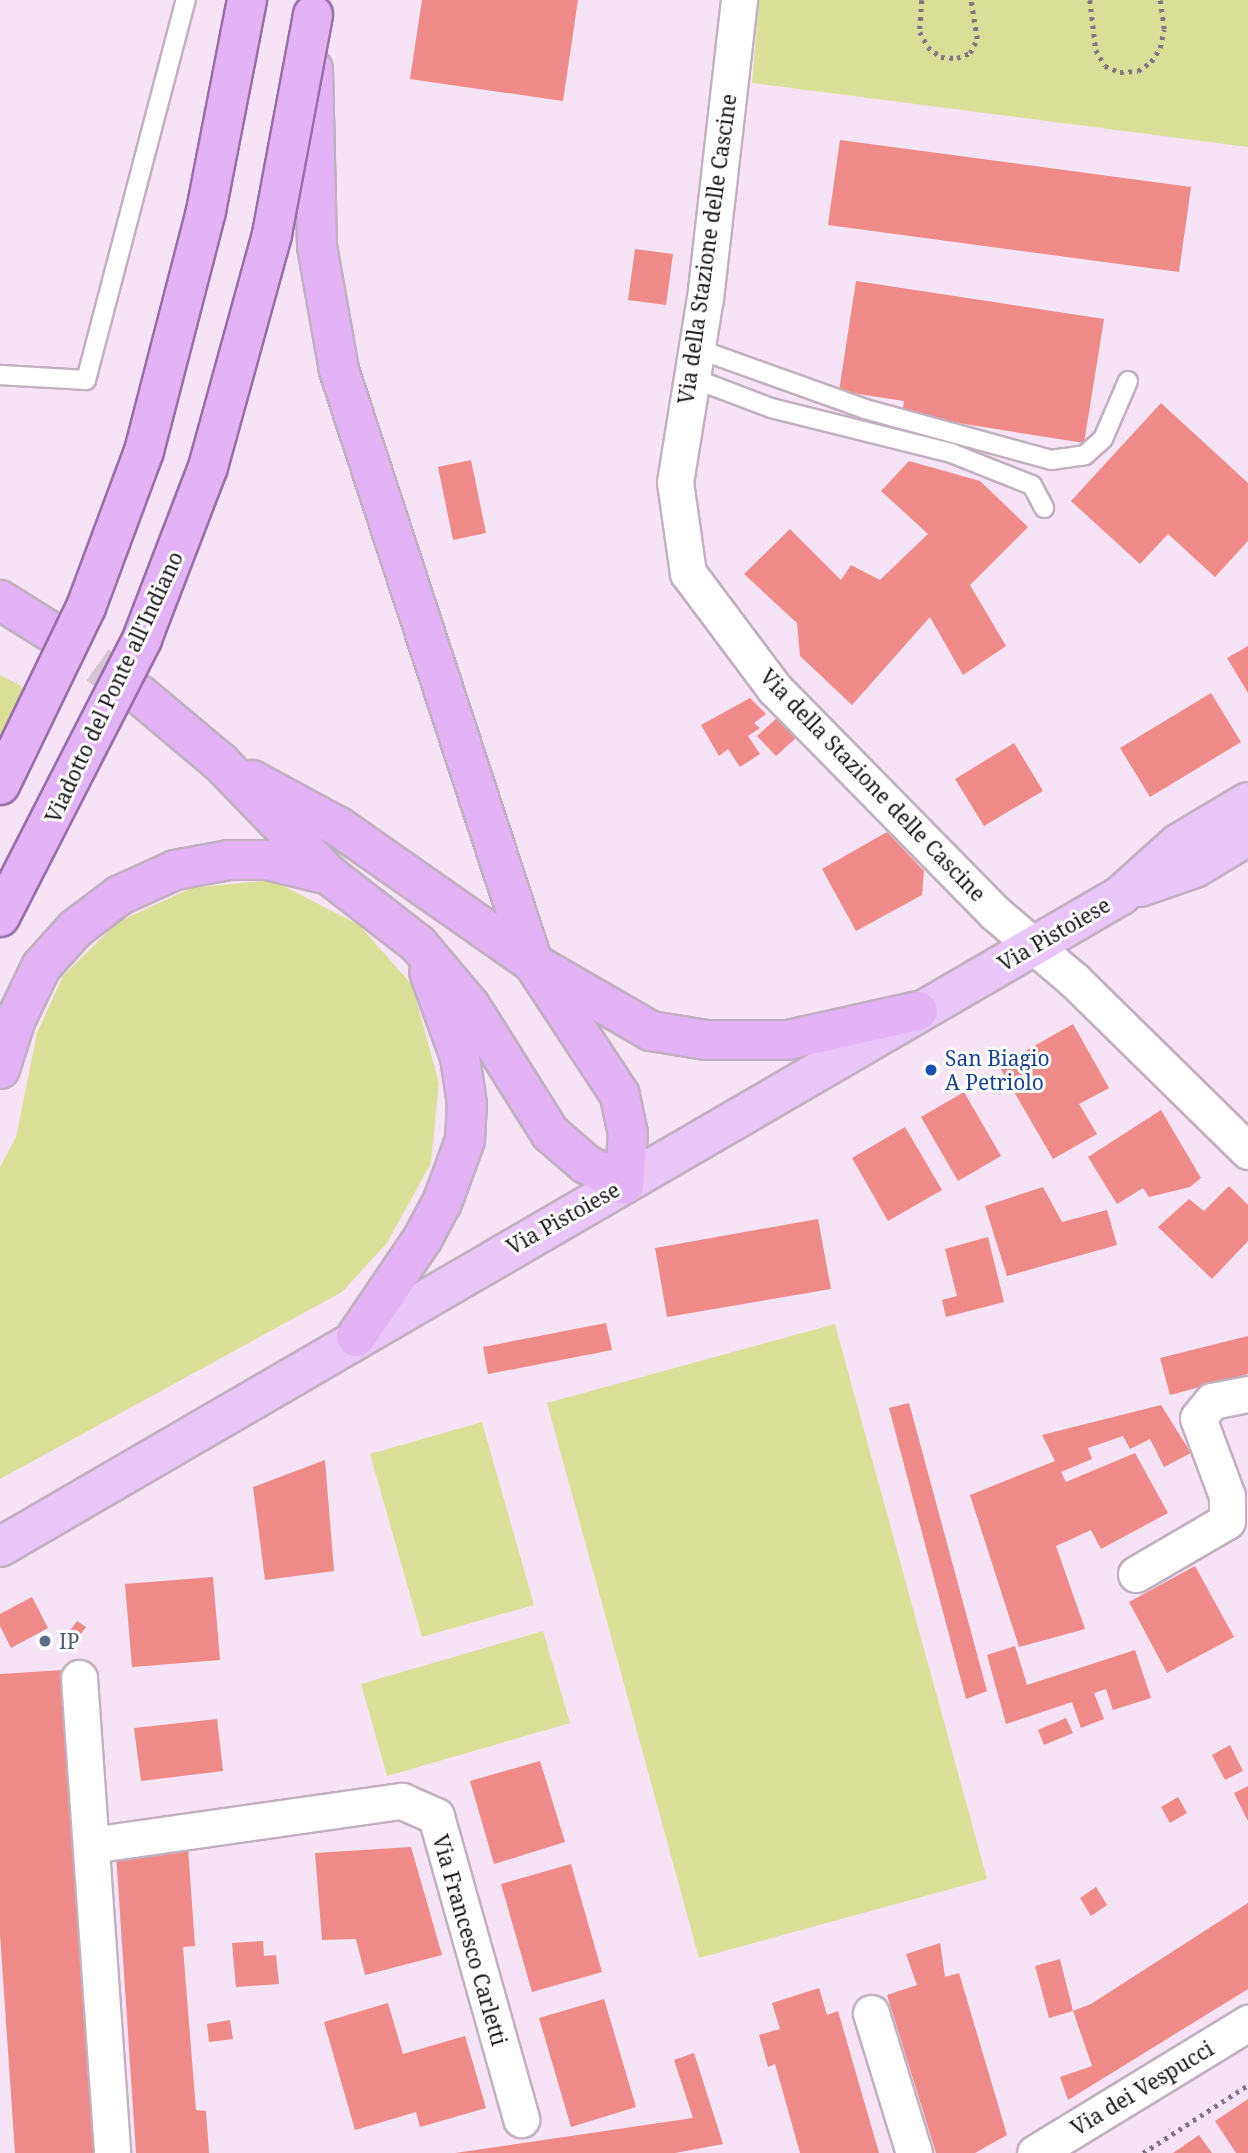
<!DOCTYPE html>
<style>
body{margin:0}
#map{position:relative;width:1248px;height:2153px;overflow:hidden;background:#f6e3f5;font-family:"Noto Serif",serif}
div>[style]{position:absolute}
[style*='--x']{left:calc(var(--x)*1px);top:calc(var(--y)*1px);width:calc(var(--w)*1px);rotate:calc(var(--a)*1deg)}
.green>*{inset:0;background:#dadf98}
.building>*{inset:0;background:#ee8b88}
.trunk-tunnel>*{height:38px;margin-top:-19px;transform-origin:0;background:repeating-linear-gradient(90deg,#d5c4d4 0 38px,transparent 0 57px)}
.path>*{height:4.5px;margin-top:-2.25px;transform-origin:0;background:repeating-linear-gradient(90deg,#837682 0 3.5px,transparent 0 8.5px)}
.roads{filter:drop-shadow(2px 0 #c1b0c0) drop-shadow(-2px 0 #c1b0c0) drop-shadow(0 2px #c1b0c0) drop-shadow(0 -2px #c1b0c0)}
.service>*{height:18px;margin:-9px;padding:0 9px;transform-origin:9px;border-radius:9px;background:#fff}
.minor>*{height:35px;margin:-17.5px;padding:0 17.5px;transform-origin:17.5px;border-radius:17.5px;background:#fff}
.primary>*{height:38px;margin:-19px;padding:0 19px;transform-origin:19px;border-radius:19px;background:#e9c6f8}
.trunk>*{height:38px;margin:-19px;padding:0 19px;transform-origin:19px;border-radius:19px;background:#e2b3f6}
.bridges{filter:drop-shadow(2px 0 #976fa8) drop-shadow(-2px 0 #976fa8) drop-shadow(0 2px #976fa8) drop-shadow(0 -2px #976fa8)}
.trunk-bridge>*{height:38px;margin:-19px;padding:0 19px;transform-origin:19px;border-radius:19px;background:#e2b3f6}
.dots>*{width:19px;height:19px;translate:-50% -50%;box-sizing:border-box;border:4px solid #fff;border-radius:50%}
span{translate:-50% -50%;white-space:nowrap;text-align:center;line-height:1.15;-webkit-text-stroke:6px #fff;paint-order:stroke}
.street-label{font-size:21px;color:#1a141a}
.transit-label{font-size:21px;color:#164399}
.left{translate:0 -50%;text-align:left}
.service-label{font-size:21px;color:#4e5e75}
</style>
<div id="map">
<div class="green">
<i style="clip-path:polygon(759px 0,1248px 0,1248px 147px,752px 83px)"></i>
<i style="clip-path:polygon(0 675px,20px 685px,25px 694px,0 744px)"></i>
<i style="clip-path:polygon(272px 880px,359px 925px,412px 985px,439px 1083px,431px 1163px,387px 1243px,342px 1292px,0 1479px,0 1167px,16px 1137px,37px 1033px,63px 976px,118px 922px,191px 888px)"></i>
<i style="clip-path:polygon(835px 1324px,987px 1879px,699px 1958px,547px 1403px)"></i>
<i style="clip-path:polygon(482px 1422px,534px 1605px,422px 1637px,370px 1454px)"></i>
<i style="clip-path:polygon(543px 1631px,570px 1723px,387px 1776px,361px 1684px)"></i>
</div>
<div class="building">
<i style="clip-path:polygon(422px 0,578px 0,563px 101px,410px 79px)"></i>
<i style="clip-path:polygon(840px 140px,1191px 187px,1179px 272px,828px 225px)"></i>
<i style="clip-path:polygon(635px 249px,673px 254px,666px 305px,628px 300px)"></i>
<i style="clip-path:polygon(856px 281px,1104px 319px,1084px 443px,902px 414px,904px 401px,839px 391px)"></i>
<i style="clip-path:polygon(1161px 403px,1248px 483px,1248px 541px,1215px 577px,1168px 534px,1140px 564px,1071px 501px)"></i>
<i style="clip-path:polygon(471px 460px,486px 533px,453px 540px,438px 467px)"></i>
<i style="clip-path:polygon(909px 461px,980px 481px,1028px 527px,970px 585px,1006px 646px,963px 675px,930px 617px,852px 705px,800px 656px,797px 623px,744px 574px,790px 529px,841px 580px,851px 565px,880px 580px,928px 534px,881px 491px)"></i>
<i style="clip-path:polygon(1248px 646px,1248px 693px,1227px 658px)"></i>
<i style="clip-path:polygon(1211px 693px,1241px 742px,1150px 797px,1120px 748px)"></i>
<i style="clip-path:polygon(750px 698px,766px 714px,754px 723px,760px 728px,748px 736px,760px 754px,740px 767px,728px 749px,719px 756px,701px 725px)"></i>
<i style="clip-path:polygon(779px 716px,798px 736px,776px 756px,757px 736px)"></i>
<i style="clip-path:polygon(1014px 743px,1043px 791px,984px 826px,955px 779px)"></i>
<i style="clip-path:polygon(887px 832px,924px 871px,922px 895px,856px 931px,822px 869px)"></i>
<i style="clip-path:polygon(1073px 1024px,1109px 1088px,1079px 1104px,1097px 1134px,1053px 1159px,999px 1066px)"></i>
<i style="clip-path:polygon(964px 1092px,1001px 1156px,958px 1181px,921px 1117px)"></i>
<i style="clip-path:polygon(1161px 1110px,1201px 1178px,1190px 1187px,1149px 1197px,1143px 1188px,1117px 1204px,1088px 1157px)"></i>
<i style="clip-path:polygon(905px 1127px,942px 1190px,888px 1221px,852px 1158px)"></i>
<i style="clip-path:polygon(1229px 1186px,1248px 1205px,1248px 1241px,1212px 1279px,1158px 1227px,1189px 1199px,1204px 1211px)"></i>
<i style="clip-path:polygon(1043px 1187px,1062px 1222px,1107px 1210px,1117px 1245px,1007px 1276px,985px 1206px)"></i>
<i style="clip-path:polygon(818px 1219px,831px 1289px,667px 1317px,655px 1248px)"></i>
<i style="clip-path:polygon(988px 1237px,1004px 1302px,946px 1317px,942px 1300px,957px 1296px,945px 1249px)"></i>
<i style="clip-path:polygon(606px 1323px,612px 1350px,488px 1374px,483px 1347px)"></i>
<i style="clip-path:polygon(1248px 1336px,1248px 1374px,1170px 1395px,1160px 1358px)"></i>
<i style="clip-path:polygon(909px 1403px,987px 1691px,966px 1699px,889px 1408px)"></i>
<i style="clip-path:polygon(1161px 1405px,1191px 1453px,1164px 1467px,1150px 1439px,1130px 1449px,1123px 1436px,1088px 1448px,1092px 1459px,1061px 1472px,1066px 1482px,1135px 1453px,1168px 1513px,1101px 1549px,1091px 1530px,1056px 1546px,1085px 1629px,1019px 1647px,970px 1495px,1055px 1461px,1042px 1435px)"></i>
<i style="clip-path:polygon(325px 1460px,334px 1571px,265px 1580px,253px 1487px)"></i>
<i style="clip-path:polygon(1195px 1566px,1234px 1637px,1167px 1673px,1129px 1602px)"></i>
<i style="clip-path:polygon(213px 1577px,220px 1660px,132px 1667px,125px 1584px)"></i>
<i style="clip-path:polygon(32px 1597px,48px 1628px,11px 1648px,0 1626px,0 1614px)"></i>
<i style="clip-path:polygon(77px 1621px,86px 1627px,70px 1649px,61px 1643px)"></i>
<i style="clip-path:polygon(1015px 1646px,1027px 1685px,1135px 1650px,1151px 1698px,1113px 1710px,1106px 1689px,1094px 1693px,1104px 1719px,1081px 1728px,1072px 1702px,1006px 1724px,987px 1655px)"></i>
<i style="clip-path:polygon(63px 1670px,96px 2153px,15px 2153px,0 1934px,0 1674px)"></i>
<i style="clip-path:polygon(1066px 1718px,1073px 1733px,1044px 1745px,1038px 1730px)"></i>
<i style="clip-path:polygon(217px 1719px,223px 1771px,141px 1781px,134px 1728px)"></i>
<i style="clip-path:polygon(1230px 1745px,1243px 1771px,1225px 1780px,1212px 1755px)"></i>
<i style="clip-path:polygon(540px 1761px,565px 1842px,494px 1864px,470px 1781px)"></i>
<i style="clip-path:polygon(1248px 1786px,1248px 1821px,1234px 1793px)"></i>
<i style="clip-path:polygon(1178px 1797px,1187px 1813px,1170px 1823px,1161px 1807px)"></i>
<i style="clip-path:polygon(411px 1847px,442px 1955px,365px 1975px,356px 1939px,322px 1940px,315px 1853px)"></i>
<i style="clip-path:polygon(188px 1848px,195px 1946px,183px 1947px,186px 1986px,196px 2110px,206px 2111px,209px 2153px,136px 2153px,116px 1854px)"></i>
<i style="clip-path:polygon(571px 1864px,602px 1972px,532px 1992px,501px 1884px)"></i>
<i style="clip-path:polygon(1096px 1887px,1107px 1905px,1091px 1916px,1080px 1898px)"></i>
<i style="clip-path:polygon(1248px 1903px,1248px 1989px,1068px 2100px,1060px 2077px,1092px 2066px,1073px 2011px,1091px 2004px)"></i>
<i style="clip-path:polygon(263px 1941px,264px 1956px,276px 1955px,279px 1984px,236px 1987px,232px 1943px)"></i>
<i style="clip-path:polygon(940px 1943px,945px 1977px,959px 1973px,1007px 2135px,975px 2153px,936px 2153px,887px 1995px,917px 1985px,906px 1954px)"></i>
<i style="clip-path:polygon(1060px 1959px,1073px 2011px,1049px 2018px,1035px 1966px)"></i>
<i style="clip-path:polygon(819px 1988px,827px 2015px,838px 2011px,879px 2153px,800px 2153px,775px 2064px,768px 2067px,759px 2035px,780px 2029px,772px 2003px)"></i>
<i style="clip-path:polygon(604px 1999px,636px 2107px,571px 2127px,539px 2018px)"></i>
<i style="clip-path:polygon(388px 2003px,403px 2054px,465px 2036px,486px 2108px,420px 2127px,416px 2112px,355px 2130px,324px 2022px)"></i>
<i style="clip-path:polygon(230px 2020px,233px 2039px,209px 2042px,207px 2024px)"></i>
<i style="clip-path:polygon(694px 2053px,723px 2144px,675px 2153px,455px 2153px,693px 2118px,674px 2060px)"></i>
<i style="clip-path:polygon(1248px 2099px,1248px 2153px,1236px 2153px,1215px 2121px)"></i>
<i style="clip-path:polygon(1199px 2135px,1212px 2153px,1173px 2153px)"></i>
</div>
<div class="trunk-tunnel">
<i style="--x:51;--y:632;--w:109;--a:35.3"></i>
</div>
<div class="path">
<i style="--x:922;--y:0;--w:32;--a:94"></i>
<i style="--x:920;--y:32;--w:17;--a:62"></i>
<i style="--x:928;--y:47;--w:16;--a:38"></i>
<i style="--x:941;--y:57;--w:16;--a:4"></i>
<i style="--x:957;--y:58;--w:14;--a:-21"></i>
<i style="--x:970;--y:53;--w:16;--a:-63"></i>
<i style="--x:977;--y:39;--w:39;--a:-99"></i>
<i style="--x:1090;--y:0;--w:50;--a:83.2"></i>
<i style="--x:1096;--y:50;--w:18;--a:61"></i>
<i style="--x:1105;--y:66;--w:16;--a:22"></i>
<i style="--x:1120;--y:72;--w:18;--a:-3"></i>
<i style="--x:1138;--y:71;--w:16;--a:-35"></i>
<i style="--x:1151;--y:62;--w:17;--a:-57"></i>
<i style="--x:1160;--y:48;--w:19;--a:-78"></i>
<i style="--x:1164;--y:29;--w:29;--a:-98"></i>
<i style="--x:1143;--y:2153;--w:125;--a:-32.9"></i>
</div>
<div class="roads">
<div class="service">
<i style="--x:695;--y:348;--w:181;--a:19.7"></i>
<i style="--x:865;--y:409;--w:193;--a:15.3"></i>
<i style="--x:1051;--y:460;--w:34;--a:-8"></i>
<i style="--x:1085;--y:455;--w:24;--a:-42"></i>
<i style="--x:1103;--y:439;--w:63;--a:-66.7"></i>
<i style="--x:0;--y:375;--w:86;--a:3.3"></i>
<i style="--x:86;--y:380;--w:393;--a:-75.3"></i>
<i style="--x:692;--y:378;--w:85;--a:20.8"></i>
<i style="--x:771;--y:408;--w:186;--a:14"></i>
<i style="--x:951;--y:453;--w:87;--a:21.6"></i>
<i style="--x:1032;--y:485;--w:26;--a:62"></i>
</div>
<div class="minor">
<i style="--x:739;--y:0;--w:299;--a:96.5"></i>
<i style="--x:705;--y:297;--w:187;--a:99.2"></i>
<i style="--x:675;--y:482;--w:92;--a:81.9"></i>
<i style="--x:688;--y:573;--w:144;--a:53.2"></i>
<i style="--x:774;--y:688;--w:315;--a:45.5"></i>
<i style="--x:995;--y:913;--w:104;--a:40.3"></i>
<i style="--x:1074;--y:980;--w:244;--a:44.5"></i>
<i style="--x:1136;--y:1574;--w:105;--a:-30.2"></i>
<i style="--x:1227;--y:1521;--w:25;--a:-90"></i>
<i style="--x:1227;--y:1496;--w:83;--a:-110.4"></i>
<i style="--x:1198;--y:1418;--w:22;--a:-51"></i>
<i style="--x:1212;--y:1401;--w:37;--a:-11"></i>
<i style="--x:79;--y:1678;--w:476;--a:86"></i>
<i style="--x:91;--y:1845;--w:314;--a:-8.1"></i>
<i style="--x:402;--y:1801;--w:37;--a:24"></i>
<i style="--x:436;--y:1816;--w:315;--a:74.3"></i>
<i style="--x:871;--y:2013;--w:146;--a:72.9"></i>
<i style="--x:1035;--y:2153;--w:250;--a:-31.4"></i>
</div>
<div class="primary">
<i style="--x:1140;--y:887;--w:58;--a:-19.1"></i>
<i style="--x:1195;--y:868;--w:62;--a:-31.1"></i>
<i style="--x:0;--y:1547;--w:1295;--a:-30.17"></i>
<i style="--x:1120;--y:896;--w:79;--a:-41.9"></i>
<i style="--x:1179;--y:843;--w:80;--a:-30.7"></i>
</div>
<div class="trunk">
<i style="--x:0;--y:600;--w:60;--a:32.1"></i>
<i style="--x:140;--y:695;--w:106;--a:40"></i>
<i style="--x:221;--y:763;--w:156;--a:46"></i>
<i style="--x:329;--y:875;--w:113;--a:37.8"></i>
<i style="--x:418;--y:944;--w:82;--a:49.9"></i>
<i style="--x:471;--y:1007;--w:149;--a:57.9"></i>
<i style="--x:550;--y:1133;--w:48;--a:40.7"></i>
<i style="--x:586;--y:1164;--w:43;--a:27.8"></i>
<i style="--x:624;--y:1184;--w:50;--a:-85.4"></i>
<i style="--x:628;--y:1134;--w:40;--a:-102"></i>
<i style="--x:620;--y:1095;--w:158;--a:-123.4"></i>
<i style="--x:533;--y:963;--w:624;--a:-108.12"></i>
<i style="--x:339;--y:370;--w:126;--a:-100.1"></i>
<i style="--x:317;--y:246;--w:177;--a:-91.3"></i>
<i style="--x:252;--y:780;--w:99;--a:28.4"></i>
<i style="--x:339;--y:827;--w:237;--a:35"></i>
<i style="--x:533;--y:963;--w:136;--a:30"></i>
<i style="--x:651;--y:1031;--w:56;--a:9.3"></i>
<i style="--x:706;--y:1040;--w:82;--a:0"></i>
<i style="--x:788;--y:1040;--w:133;--a:-12.6"></i>
<i style="--x:0;--y:1069;--w:52;--a:-72.3"></i>
<i style="--x:16;--y:1019;--w:58;--a:-64.3"></i>
<i style="--x:41;--y:967;--w:51;--a:-48.2"></i>
<i style="--x:75;--y:929;--w:56;--a:-37.1"></i>
<i style="--x:120;--y:895;--w:60;--a:-24.4"></i>
<i style="--x:175;--y:870;--w:55;--a:-10.5"></i>
<i style="--x:229;--y:860;--w:38;--a:0"></i>
<i style="--x:267;--y:860;--w:64;--a:13.6"></i>
<i style="--x:356;--y:1337;--w:120;--a:-55.9"></i>
<i style="--x:423;--y:1238;--w:40;--a:-62"></i>
<i style="--x:442;--y:1203;--w:67;--a:-69.9"></i>
<i style="--x:465;--y:1140;--w:36;--a:-87"></i>
<i style="--x:467;--y:1104;--w:48;--a:-98.5"></i>
<i style="--x:460;--y:1057;--w:90;--a:-110"></i>
</div>
</div>
<div class="bridges">
<div class="trunk-bridge">
<i style="--x:0;--y:785;--w:198;--a:-64.2"></i>
<i style="--x:86;--y:607;--w:166;--a:-69.6"></i>
<i style="--x:144;--y:451;--w:248;--a:-75.5"></i>
<i style="--x:206;--y:211;--w:215;--a:-79"></i>
<i style="--x:0;--y:917;--w:312;--a:-62.9"></i>
<i style="--x:142;--y:639;--w:184;--a:-69"></i>
<i style="--x:208;--y:467;--w:242;--a:-74.6"></i>
<i style="--x:272;--y:234;--w:223;--a:-79.4"></i>
</div>
</div>
<div class="dots">
<i style="left:931px;top:1070px;background:#1a4fb4"></i>
<i style="left:45px;top:1641px;background:#5c6f8a"></i>
</div>
<div class="street-label">
<span style="left:707px;top:249px;rotate:-82deg">Via della Stazione delle Cascine</span>
<span style="left:114px;top:687px;rotate:-65deg">Viadotto del Ponte all'Indiano</span>
<span style="left:873px;top:785px;rotate:46deg">Via della Stazione delle Cascine</span>
<span style="left:1054px;top:934px;rotate:-30deg">Via Pistoiese</span>
<span style="left:563px;top:1218px;rotate:-29deg">Via Pistoiese</span>
<span style="left:470px;top:1940px;rotate:74deg">Via Francesco Carletti</span>
<span style="left:1142px;top:2088px;rotate:-31deg">Via dei Vespucci</span>
</div>
<div class="transit-label">
<span class="left" style="left:945px;top:1070px">San Biagio<br>A Petriolo</span>
</div>
<div class="service-label">
<span class="left" style="left:59px;top:1641px">IP</span>
</div>
</div>
